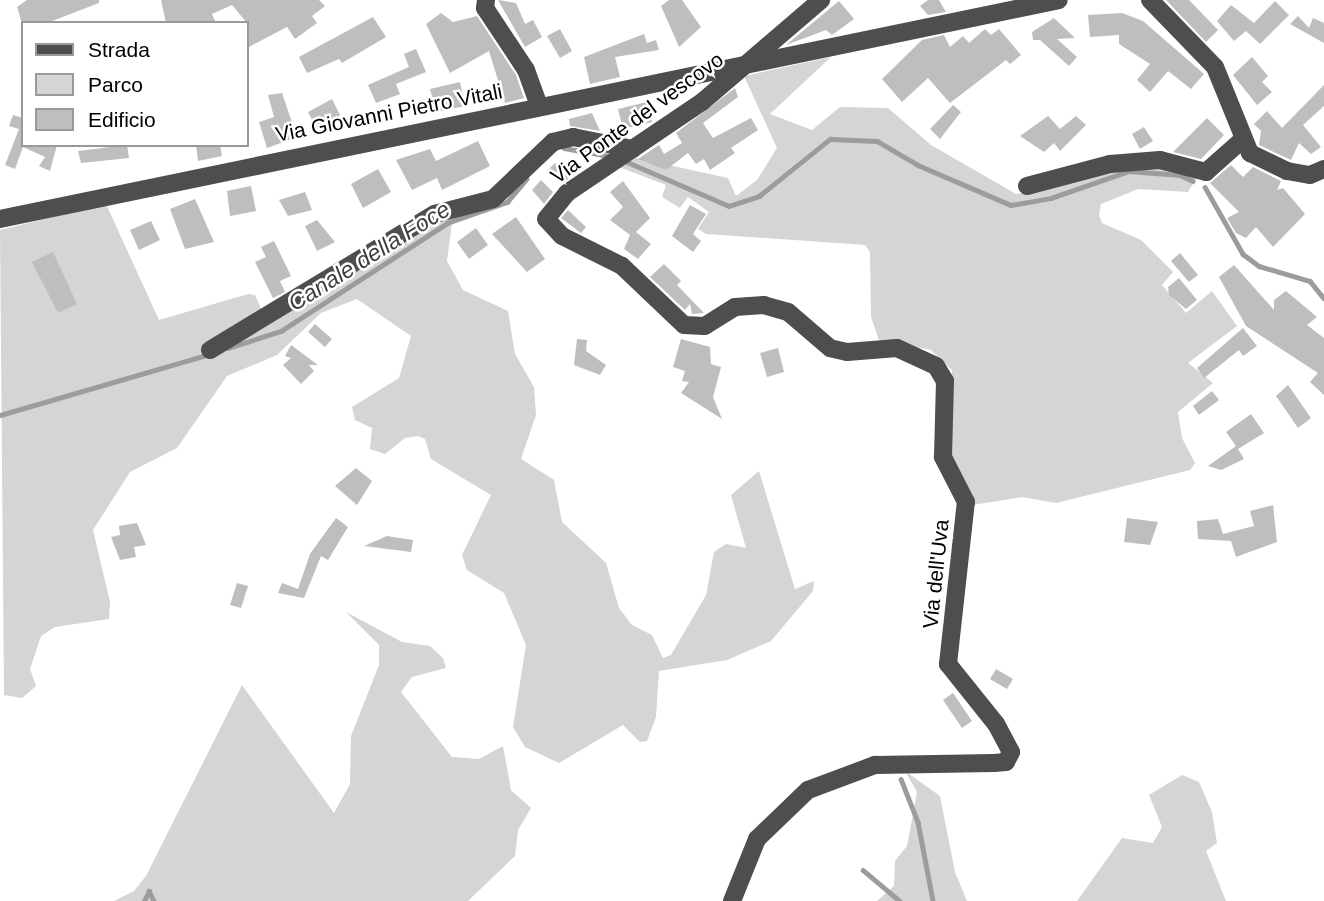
<!DOCTYPE html>
<style>
body{margin:0}
#map{position:relative;width:1324px;height:901px;overflow:hidden;background:#fff;font-family:Helvetica,sans-serif}
div>[style]{position:absolute}
[style*='--x']{left:calc(var(--x)*1px);top:calc(var(--y)*1px);width:calc(var(--w)*1px);rotate:calc(var(--a)*1deg)}
.green>*{inset:0;background:#d5d5d5}
.stream>*{height:4.5px;margin:-2.25px;padding:0 2.25px;transform-origin:2.25px;border-radius:2.25px;background:#9c9c9c}
.building>*{inset:0;background:#bebebe}
.minor>*{height:18px;margin:-9px;padding:0 9px;transform-origin:9px;border-radius:9px;background:#4e4e4e}
span{translate:-50% -50%;white-space:nowrap;text-align:center;line-height:1.15;-webkit-text-stroke:5px #fff;paint-order:stroke}
.street-label{font-size:21px;color:#000}
.water-label{font-size:23px;color:#3d3d3d;font-style:italic}
.legend{position:absolute;left:21px;top:21px;width:228px;height:126px;box-sizing:border-box;background:#fff;border:2px solid #999;margin:0;padding:9px 12px;list-style:none;font-size:21px;color:#000}
.legend li{display:flex;align-items:center;gap:14px;height:35px}
.legend b{width:35px;border:2px solid #999}
</style>
<div id="map">
<div class="green">
<i style="clip-path:polygon(831px 57px,770px 114px,812px 130px,840px 107px,888px 108px,931px 145px,1016px 194px,1158px 163px,1199px 174px,1188px 192px,1138px 189px,1101px 204px,1099px 215px,1102px 223px,1141px 240px,1173px 272px,1162px 285px,1186px 313px,1212px 291px,1237px 326px,1188px 363px,1213px 383px,1178px 412px,1182px 438px,1195px 463px,1190px 470px,1056px 503px,1022px 497px,972px 505px,950px 461px,952px 370px,931px 350px,879px 340px,871px 317px,870px 252px,865px 245px,706px 234px,698px 229px,709px 212px,688px 197px,680px 208px,662px 197px,666px 185px,619px 167px,632px 157px,728px 178px,736px 196px,757px 180px,777px 148px,744px 76px)"></i>
<i style="clip-path:polygon(106px 204px,159px 320px,248px 294px,255px 295px,267px 322px,453px 215px,447px 261px,463px 290px,508px 311px,515px 354px,534px 387px,536px 415px,521px 459px,554px 480px,562px 522px,606px 563px,619px 608px,632px 625px,652px 635px,663px 658px,671px 655px,706px 595px,714px 552px,726px 544px,746px 548px,731px 495px,759px 471px,795px 589px,814px 581px,813px 591px,771px 641px,727px 660px,659px 671px,656px 717px,647px 741px,640px 742px,623px 725px,559px 763px,525px 747px,513px 727px,526px 645px,504px 593px,467px 570px,462px 555px,491px 495px,431px 459px,425px 439px,418px 436px,405px 438px,385px 454px,370px 449px,372px 428px,355px 420px,352px 407px,399px 378px,411px 336px,357px 299px,321px 313px,277px 355px,227px 376px,177px 448px,130px 472px,93px 530px,110px 602px,109px 619px,55px 627px,41px 636px,30px 669px,36px 686px,22px 698px,4px 695px,0 230px)"></i>
<i style="clip-path:polygon(346px 612px,402px 642px,430px 646px,443px 658px,446px 668px,412px 677px,401px 692px,452px 757px,479px 759px,503px 746px,511px 790px,531px 808px,518px 830px,515px 856px,468px 901px,114px 901px,134px 891px,146px 876px,242px 685px,334px 813px,350px 784px,351px 736px,379px 665px,379px 645px)"></i>
<i style="clip-path:polygon(905px 771px,940px 796px,955px 872px,967px 901px,877px 901px,894px 886px,895px 861px,907px 846px,917px 792px)"></i>
<i style="clip-path:polygon(1182px 775px,1199px 782px,1212px 812px,1217px 843px,1206px 851px,1226px 901px,1077px 901px,1122px 838px,1153px 843px,1162px 827px,1149px 795px)"></i>
</div>
<div class="stream">
<i style="--x:564;--y:148;--w:47;--a:9.9"></i>
<i style="--x:625;--y:161;--w:113;--a:23.4"></i>
<i style="--x:729;--y:206;--w:32;--a:-18"></i>
<i style="--x:759;--y:196;--w:91;--a:-38.8"></i>
<i style="--x:830;--y:139;--w:47;--a:2.4"></i>
<i style="--x:877;--y:141;--w:48;--a:30.3"></i>
<i style="--x:918;--y:165;--w:101;--a:23.3"></i>
<i style="--x:1011;--y:205;--w:41;--a:-9.9"></i>
<i style="--x:1051;--y:198;--w:83;--a:-19.1"></i>
<i style="--x:1129;--y:171;--w:51;--a:4.5"></i>
<i style="--x:1180;--y:175;--w:14;--a:25"></i>
<i style="--x:1205;--y:187;--w:77;--a:60.4"></i>
<i style="--x:1243;--y:254;--w:20;--a:37"></i>
<i style="--x:1259;--y:266;--w:53;--a:16.4"></i>
<i style="--x:1310;--y:281;--w:22;--a:51"></i>
<i style="--x:228;--y:348;--w:56;--a:-17.8"></i>
<i style="--x:281;--y:331;--w:198;--a:-33"></i>
<i style="--x:447;--y:223;--w:64;--a:-19.3"></i>
<i style="--x:507;--y:202;--w:30;--a:-50"></i>
<i style="--x:0;--y:415;--w:215;--a:-16.2"></i>
<i style="--x:901;--y:779;--w:46;--a:68.4"></i>
<i style="--x:918;--y:822;--w:80;--a:79.2"></i>
<i style="--x:863;--y:870;--w:48;--a:40"></i>
<i style="--x:149;--y:891;--w:11;--a:63"></i>
<i style="--x:144;--y:901;--w:11;--a:-63"></i>
</div>
<div class="building">
<i style="clip-path:polygon(27px 0,99px 0,99px 3px,47px 23px,22px 23px,17px 7px)"></i>
<i style="clip-path:polygon(161px 0,319px 0,325px 6px,312px 16px,317px 23px,295px 39px,287px 27px,247px 48px,247px 23px,232px 5px,212px 14px,216px 23px,166px 23px)"></i>
<i style="clip-path:polygon(498px 0,516px 3px,525px 24px,533px 20px,542px 37px,525px 47px)"></i>
<i style="clip-path:polygon(669px 0,682px 0,701px 27px,679px 47px,661px 6px)"></i>
<i style="clip-path:polygon(928px 0,939px 0,946px 12px,928px 15px,920px 6px)"></i>
<i style="clip-path:polygon(1166px 0,1189px 0,1218px 30px,1206px 42px)"></i>
<i style="clip-path:polygon(839px 1px,854px 19px,832px 35px,826px 30px,786px 45px)"></i>
<i style="clip-path:polygon(1275px 1px,1289px 15px,1260px 44px,1246px 31px,1234px 41px,1217px 21px,1231px 5px,1254px 23px)"></i>
<i style="clip-path:polygon(441px 13px,453px 22px,477px 16px,516px 75px,524px 98px,505px 103px,489px 51px,450px 73px,426px 24px)"></i>
<i style="clip-path:polygon(1122px 13px,1143px 21px,1204px 74px,1191px 89px,1168px 71px,1150px 92px,1137px 80px,1150px 64px,1119px 44px,1119px 35px,1090px 37px,1088px 15px)"></i>
<i style="clip-path:polygon(1298px 16px,1309px 28px,1313px 18px,1324px 23px,1324px 43px,1290px 24px)"></i>
<i style="clip-path:polygon(373px 17px,386px 37px,342px 63px,339px 59px,307px 73px,299px 57px)"></i>
<i style="clip-path:polygon(1054px 18px,1075px 38px,1057px 39px,1077px 57px,1069px 66px,1040px 40px,1033px 40px,1032px 32px)"></i>
<i style="clip-path:polygon(560px 29px,572px 51px,560px 58px,547px 36px)"></i>
<i style="clip-path:polygon(985px 29px,991px 35px,999px 29px,1021px 55px,1010px 64px,1006px 60px,950px 103px,928px 78px,902px 102px,882px 79px,922px 40px,944px 35px,950px 47px,963px 36px,969px 43px)"></i>
<i style="clip-path:polygon(644px 34px,647px 43px,656px 40px,659px 50px,615px 57px,620px 77px,590px 84px,584px 57px)"></i>
<i style="clip-path:polygon(416px 49px,426px 72px,396px 84px,400px 94px,376px 103px,368px 85px,409px 67px,404px 54px)"></i>
<i style="clip-path:polygon(1252px 57px,1268px 76px,1262px 82px,1272px 92px,1257px 105px,1233px 75px)"></i>
<i style="clip-path:polygon(460px 82px,465px 106px,436px 112px,430px 89px)"></i>
<i style="clip-path:polygon(1324px 85px,1324px 106px,1303px 125px,1321px 147px,1311px 154px,1299px 143px,1291px 160px,1259px 145px,1261px 131px,1254px 124px,1267px 111px,1282px 128px)"></i>
<i style="clip-path:polygon(735px 88px,738px 97px,703px 123px,713px 138px,751px 118px,758px 130px,731px 148px,735px 153px,710px 170px,704px 159px,696px 164px,688px 153px,666px 170px,638px 159px,659px 145px,664px 154px,682px 143px,676px 133px)"></i>
<i style="clip-path:polygon(282px 93px,297px 137px,267px 148px,259px 122px,274px 117px,268px 95px)"></i>
<i style="clip-path:polygon(332px 99px,342px 119px,318px 131px,308px 112px)"></i>
<i style="clip-path:polygon(647px 102px,652px 122px,623px 129px,618px 109px)"></i>
<i style="clip-path:polygon(953px 105px,961px 112px,940px 139px,930px 129px)"></i>
<i style="clip-path:polygon(592px 113px,600px 131px,570px 126px,569px 119px)"></i>
<i style="clip-path:polygon(13px 115px,23px 118px,23px 145px,57px 145px,50px 171px,39px 166px,45px 157px,23px 147px,15px 169px,5px 165px,19px 129px,9px 126px)"></i>
<i style="clip-path:polygon(1048px 116px,1060px 129px,1076px 116px,1086px 125px,1060px 151px,1054px 143px,1044px 152px,1020px 136px)"></i>
<i style="clip-path:polygon(1207px 118px,1224px 135px,1201px 159px,1173px 152px)"></i>
<i style="clip-path:polygon(1144px 127px,1153px 141px,1140px 149px,1132px 134px)"></i>
<i style="clip-path:polygon(478px 141px,490px 166px,442px 190px,437px 178px,412px 190px,396px 160px,430px 149px,436px 161px)"></i>
<i style="clip-path:polygon(127px 145px,129px 158px,81px 163px,78px 151px)"></i>
<i style="clip-path:polygon(196px 145px,220px 145px,222px 156px,198px 161px)"></i>
<i style="clip-path:polygon(555px 163px,571px 177px,561px 183px,546px 172px)"></i>
<i style="clip-path:polygon(1231px 165px,1243px 177px,1253px 167px,1281px 181px,1277px 190px,1283px 188px,1305px 214px,1273px 247px,1256px 227px,1246px 238px,1236px 233px,1227px 218px,1239px 212px,1210px 183px)"></i>
<i style="clip-path:polygon(378px 169px,391px 192px,363px 208px,351px 184px)"></i>
<i style="clip-path:polygon(541px 180px,553px 192px,544px 204px,532px 190px)"></i>
<i style="clip-path:polygon(623px 181px,650px 218px,636px 232px,651px 244px,638px 259px,624px 249px,630px 235px,610px 220px,623px 207px,610px 192px)"></i>
<i style="clip-path:polygon(251px 186px,256px 211px,230px 216px,227px 191px)"></i>
<i style="clip-path:polygon(305px 192px,312px 210px,288px 216px,279px 200px)"></i>
<i style="clip-path:polygon(195px 199px,214px 242px,185px 249px,170px 209px)"></i>
<i style="clip-path:polygon(690px 205px,706px 214px,693px 234px,701px 241px,693px 252px,672px 236px)"></i>
<i style="clip-path:polygon(568px 210px,586px 227px,581px 233px,561px 218px)"></i>
<i style="clip-path:polygon(516px 217px,545px 259px,527px 272px,492px 234px)"></i>
<i style="clip-path:polygon(317px 220px,335px 242px,317px 251px,305px 226px)"></i>
<i style="clip-path:polygon(151px 221px,160px 240px,139px 250px,130px 230px)"></i>
<i style="clip-path:polygon(476px 228px,488px 245px,469px 259px,457px 242px)"></i>
<i style="clip-path:polygon(274px 241px,291px 276px,280px 281px,285px 292px,273px 298px,255px 262px,266px 257px,261px 247px)"></i>
<i style="clip-path:polygon(53px 252px,77px 304px,58px 313px,32px 262px)"></i>
<i style="clip-path:polygon(1180px 253px,1198px 275px,1189px 282px,1171px 261px)"></i>
<i style="clip-path:polygon(664px 264px,681px 281px,677px 285px,704px 313px,692px 314px,690px 304px,685px 310px,650px 277px)"></i>
<i style="clip-path:polygon(1234px 265px,1274px 310px,1274px 300px,1286px 291px,1317px 317px,1307px 325px,1324px 338px,1324px 395px,1310px 382px,1318px 373px,1246px 326px,1219px 277px)"></i>
<i style="clip-path:polygon(1179px 278px,1197px 300px,1186px 309px,1169px 295px,1168px 287px)"></i>
<i style="clip-path:polygon(315px 324px,332px 339px,325px 347px,308px 332px)"></i>
<i style="clip-path:polygon(1243px 328px,1257px 346px,1243px 356px,1239px 350px,1204px 378px,1197px 368px)"></i>
<i style="clip-path:polygon(577px 339px,587px 340px,586px 351px,606px 365px,600px 375px,574px 365px)"></i>
<i style="clip-path:polygon(681px 339px,710px 347px,711px 364px,721px 367px,713px 397px,722px 419px,681px 393px,689px 382px,682px 381px,685px 371px,673px 367px)"></i>
<i style="clip-path:polygon(291px 345px,318px 365px,309px 365px,314px 371px,301px 384px,283px 365px,291px 358px,285px 356px)"></i>
<i style="clip-path:polygon(778px 348px,784px 372px,767px 377px,760px 353px)"></i>
<i style="clip-path:polygon(1288px 385px,1311px 418px,1298px 428px,1276px 396px)"></i>
<i style="clip-path:polygon(1212px 391px,1219px 400px,1199px 415px,1193px 406px)"></i>
<i style="clip-path:polygon(1251px 414px,1264px 433px,1238px 449px,1244px 459px,1221px 470px,1208px 466px,1236px 446px,1226px 432px)"></i>
<i style="clip-path:polygon(356px 468px,372px 481px,357px 505px,335px 486px)"></i>
<i style="clip-path:polygon(1273px 505px,1277px 542px,1236px 557px,1231px 541px,1198px 539px,1197px 521px,1218px 519px,1223px 534px,1254px 526px,1250px 511px)"></i>
<i style="clip-path:polygon(336px 518px,348px 527px,328px 560px,321px 556px,304px 598px,278px 593px,282px 583px,298px 589px,310px 554px)"></i>
<i style="clip-path:polygon(1127px 518px,1158px 522px,1150px 545px,1124px 542px)"></i>
<i style="clip-path:polygon(137px 523px,146px 545px,134px 547px,136px 557px,120px 560px,111px 537px,120px 535px,119px 526px)"></i>
<i style="clip-path:polygon(387px 536px,413px 540px,411px 552px,364px 546px)"></i>
<i style="clip-path:polygon(237px 583px,248px 586px,241px 608px,230px 605px)"></i>
<i style="clip-path:polygon(996px 669px,1013px 679px,1007px 689px,990px 679px)"></i>
<i style="clip-path:polygon(953px 693px,972px 721px,962px 728px,943px 700px)"></i>
</div>
<div class="minor">
<i style="--x:486;--y:0;--w:8;--a:97"></i>
<i style="--x:485;--y:8;--w:74;--a:56.5"></i>
<i style="--x:526;--y:70;--w:38;--a:70"></i>
<i style="--x:1150;--y:0;--w:93;--a:45.9"></i>
<i style="--x:1215;--y:67;--w:93;--a:67.9"></i>
<i style="--x:1250;--y:153;--w:41;--a:25.9"></i>
<i style="--x:1287;--y:171;--w:23;--a:10"></i>
<i style="--x:1310;--y:175;--w:15;--a:-23"></i>
<i style="--x:1027;--y:186;--w:86;--a:-14.8"></i>
<i style="--x:1110;--y:164;--w:50;--a:-4.6"></i>
<i style="--x:1160;--y:160;--w:48;--a:14.6"></i>
<i style="--x:1206;--y:172;--w:48;--a:-41.6"></i>
<i style="--x:0;--y:219;--w:1081;--a:-11.68"></i>
<i style="--x:210;--y:350;--w:263;--a:-31.2"></i>
<i style="--x:435;--y:214;--w:60;--a:-14.5"></i>
<i style="--x:493;--y:199;--w:83;--a:-43.5"></i>
<i style="--x:553;--y:142;--w:21;--a:-14"></i>
<i style="--x:573;--y:137;--w:61;--a:11.3"></i>
<i style="--x:732;--y:901;--w:67;--a:-68"></i>
<i style="--x:757;--y:839;--w:71;--a:-43.9"></i>
<i style="--x:808;--y:790;--w:72;--a:-20.5"></i>
<i style="--x:875;--y:765;--w:119;--a:-1"></i>
<i style="--x:994;--y:763;--w:12;--a:-5"></i>
<i style="--x:1006;--y:762;--w:11;--a:-63"></i>
<i style="--x:1011;--y:752;--w:32;--a:-118"></i>
<i style="--x:996;--y:724;--w:77;--a:-128.7"></i>
<i style="--x:948;--y:664;--w:163;--a:-83.7"></i>
<i style="--x:966;--y:502;--w:51;--a:-117.1"></i>
<i style="--x:943;--y:457;--w:76;--a:-88.5"></i>
<i style="--x:945;--y:381;--w:17;--a:-121"></i>
<i style="--x:936;--y:366;--w:43;--a:-155.2"></i>
<i style="--x:897;--y:348;--w:50;--a:175.4"></i>
<i style="--x:847;--y:352;--w:17;--a:-167"></i>
<i style="--x:830;--y:348;--w:55;--a:-139.4"></i>
<i style="--x:788;--y:312;--w:25;--a:-164"></i>
<i style="--x:764;--y:305;--w:29;--a:176"></i>
<i style="--x:735;--y:307;--w:36;--a:148"></i>
<i style="--x:704;--y:326;--w:20;--a:-177"></i>
<i style="--x:684;--y:325;--w:86;--a:-136.4"></i>
<i style="--x:622;--y:266;--w:67;--a:-153.4"></i>
<i style="--x:562;--y:236;--w:23;--a:-133"></i>
<i style="--x:546;--y:219;--w:33;--a:-51"></i>
<i style="--x:567;--y:193;--w:163;--a:-34"></i>
<i style="--x:702;--y:102;--w:157;--a:-40.6"></i>
</div>
<div class="street-label">
<span style="left:389px;top:113px;rotate:-11deg">Via Giovanni Pietro Vitali</span>
<span style="left:637px;top:118px;rotate:-36deg">Via Ponte del vescovo</span>
<span style="left:936px;top:574px;rotate:-84deg">Via dell'Uva</span>
</div>
<div class="water-label">
<span style="left:369px;top:256px;rotate:-32deg">Canale della Foce</span>
</div>
<ul class="legend">
<li><b style="height:9px;background:#4e4e4e"></b>Strada</li>
<li><b style="height:19px;background:#d5d5d5"></b>Parco</li>
<li><b style="height:19px;background:#bebebe"></b>Edificio</li>
</ul>
</div>
